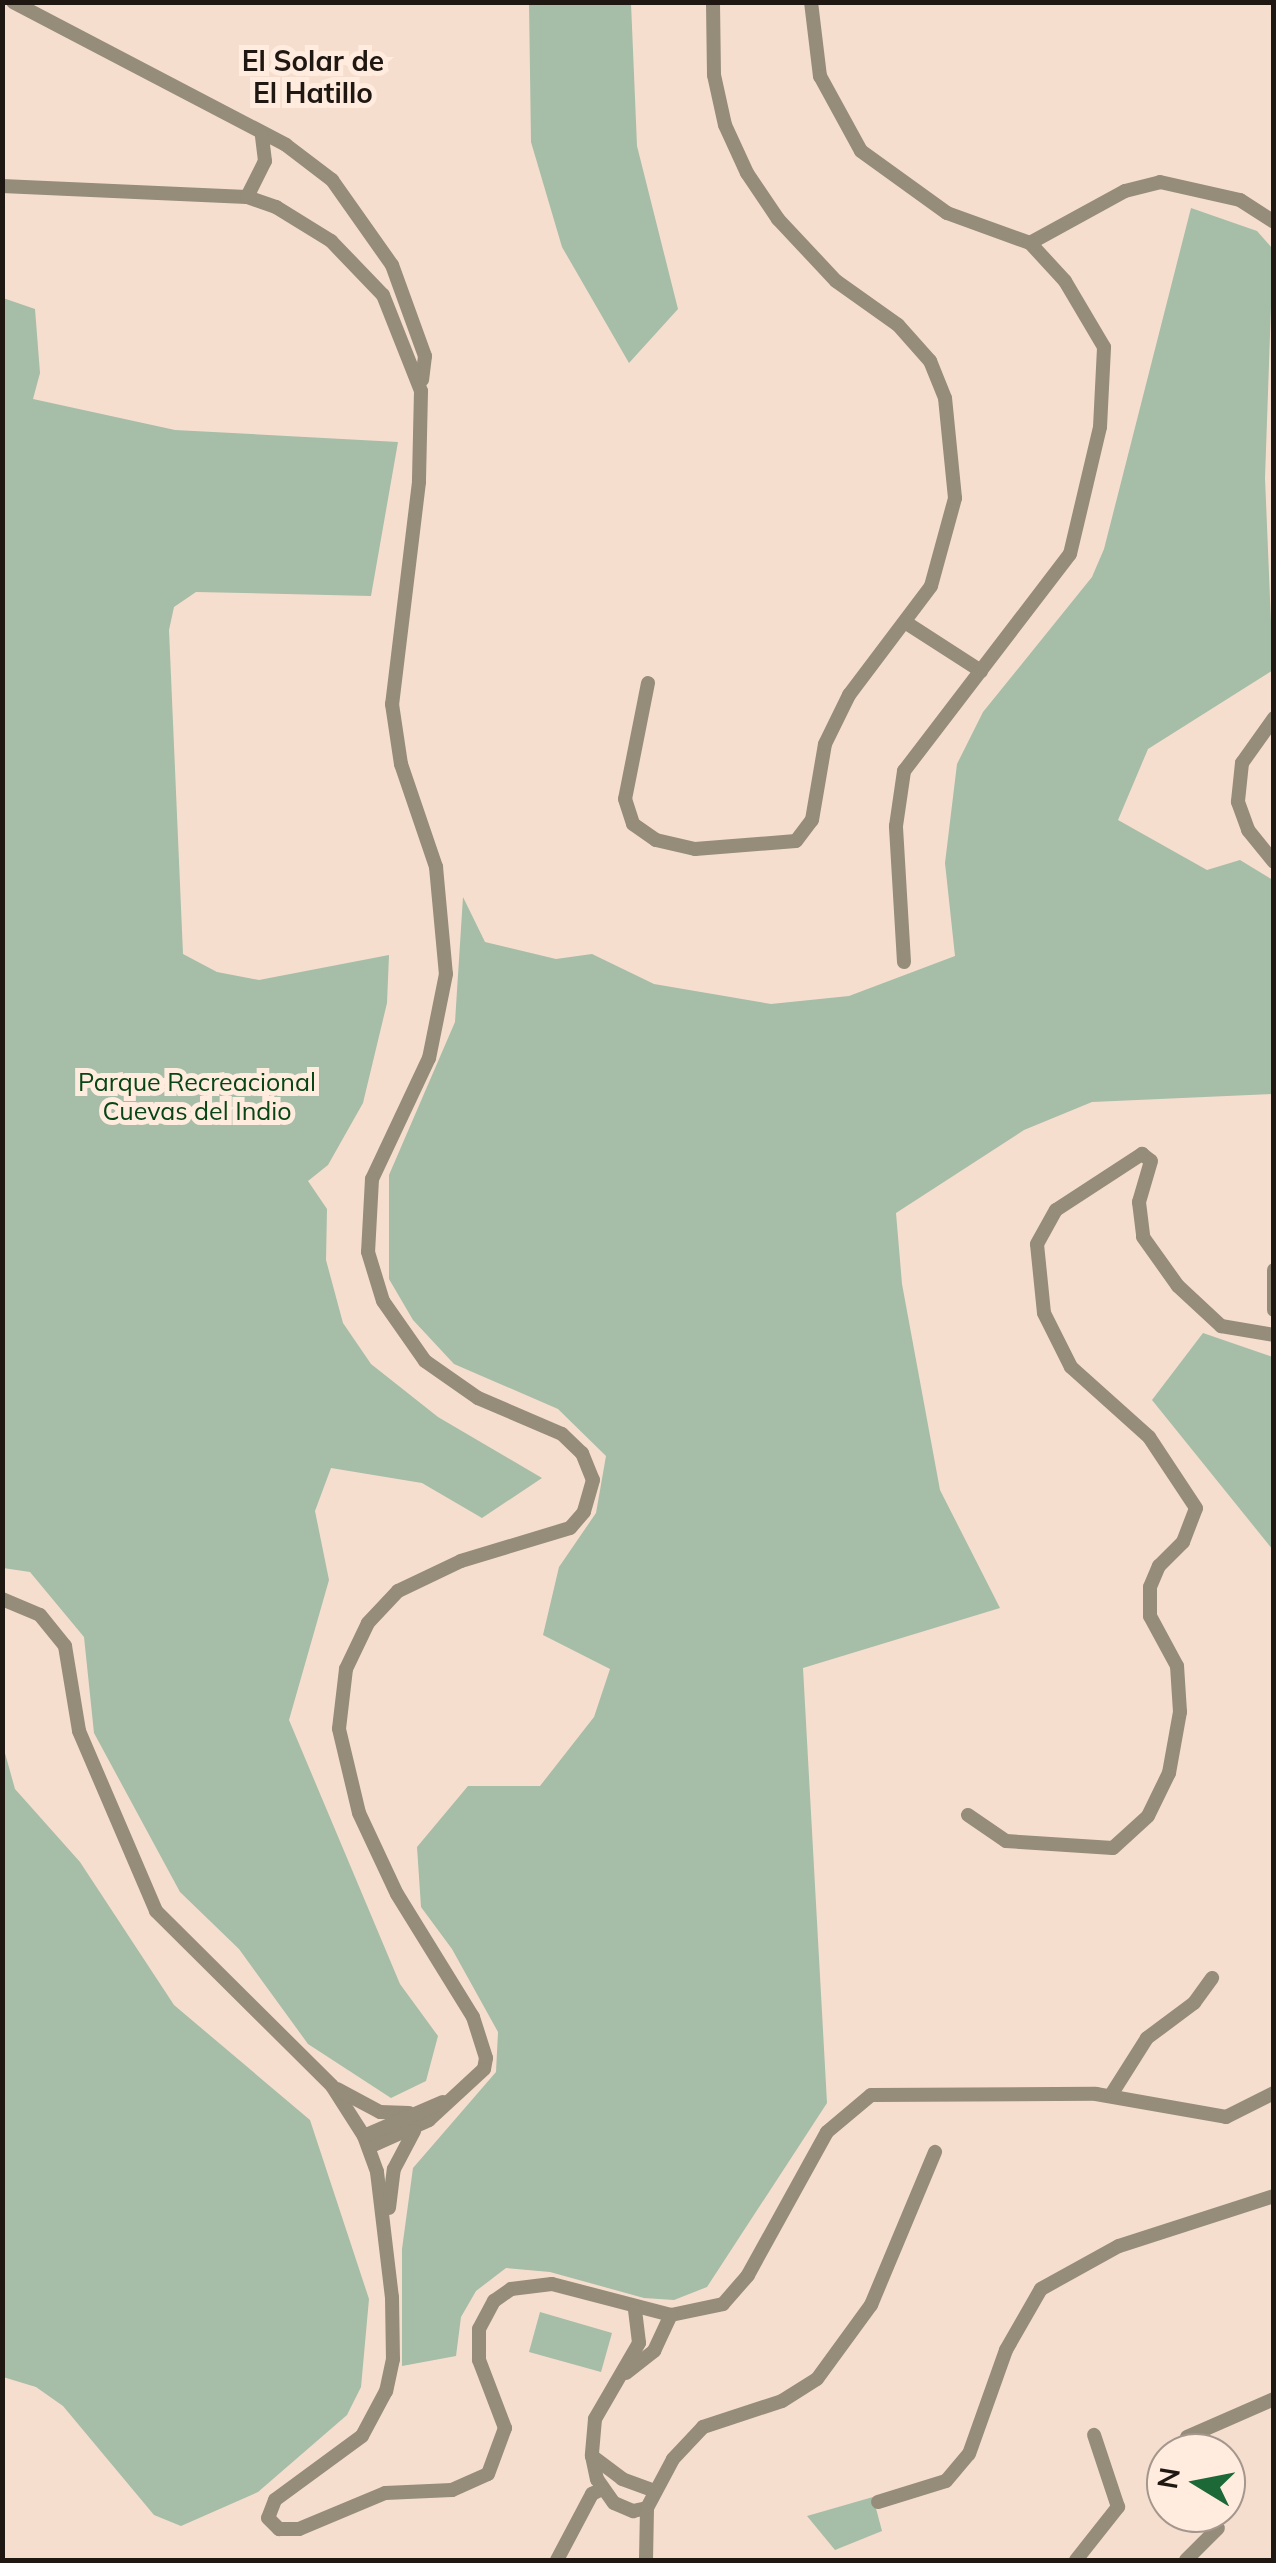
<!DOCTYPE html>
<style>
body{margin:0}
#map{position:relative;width:1276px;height:2563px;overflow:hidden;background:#f5dece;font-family:Mulish,sans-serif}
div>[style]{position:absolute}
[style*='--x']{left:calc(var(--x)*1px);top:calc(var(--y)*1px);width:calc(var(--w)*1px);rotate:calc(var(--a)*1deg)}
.green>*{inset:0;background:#a6bda7}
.minor>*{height:14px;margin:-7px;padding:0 7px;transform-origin:7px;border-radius:7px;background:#958c79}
span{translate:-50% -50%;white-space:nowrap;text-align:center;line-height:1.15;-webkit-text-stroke:10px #ffecdf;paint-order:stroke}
.park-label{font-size:25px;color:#084515}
.neighbourhood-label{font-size:28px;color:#1f1712;font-weight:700}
.frame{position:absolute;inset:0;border:5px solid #1f1712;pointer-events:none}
.north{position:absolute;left:1146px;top:2433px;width:100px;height:100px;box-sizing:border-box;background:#ffecdf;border:2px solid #a5978d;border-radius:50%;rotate:280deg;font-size:28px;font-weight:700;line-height:40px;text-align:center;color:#1f1712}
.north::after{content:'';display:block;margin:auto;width:35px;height:45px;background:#1c6937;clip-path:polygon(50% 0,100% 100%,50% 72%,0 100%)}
</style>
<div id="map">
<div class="green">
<i style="clip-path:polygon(529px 3px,631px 3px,637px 146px,678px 309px,629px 363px,562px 247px,531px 142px)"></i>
<i style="clip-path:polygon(1191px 208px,1257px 231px,1273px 249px,1265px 478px,1273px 670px,1148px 749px,1118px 820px,1207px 870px,1240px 860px,1273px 880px,1273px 1094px,1092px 1102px,1024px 1130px,896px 1213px,902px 1284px,940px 1490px,1000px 1608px,803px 1668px,827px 2103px,707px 2287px,674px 2300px,644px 2298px,550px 2272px,506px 2268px,476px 2291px,461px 2317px,456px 2356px,402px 2366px,402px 2249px,413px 2168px,496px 2072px,498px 2032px,452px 1949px,421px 1907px,417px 1847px,468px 1786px,540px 1786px,594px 1717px,610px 1669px,543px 1635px,559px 1567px,596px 1513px,606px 1456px,558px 1409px,454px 1364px,413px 1320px,389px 1279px,389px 1175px,455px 1022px,463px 897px,485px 942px,556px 959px,592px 954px,654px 984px,771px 1004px,849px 996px,955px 956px,945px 863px,957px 764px,983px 712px,1092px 577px,1104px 549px)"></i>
<i style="clip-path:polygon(3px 298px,35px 309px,40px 373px,33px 399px,175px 430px,398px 442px,371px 596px,196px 592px,174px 607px,169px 630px,183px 954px,217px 972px,259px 980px,389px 955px,387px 1003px,363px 1103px,328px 1165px,308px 1181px,327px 1209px,326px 1260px,343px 1323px,371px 1364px,438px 1417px,542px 1478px,482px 1518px,422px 1483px,331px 1468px,315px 1511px,329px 1580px,289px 1720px,400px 1984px,438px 2036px,426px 2081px,391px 2098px,308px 2044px,239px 1949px,180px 1892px,94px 1733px,84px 1637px,30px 1572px,3px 1568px)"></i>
<i style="clip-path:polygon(1203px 1333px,1273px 1357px,1273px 1550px,1152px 1400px)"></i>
<i style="clip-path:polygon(3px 1746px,15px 1789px,80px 1862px,174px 2005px,310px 2120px,369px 2299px,361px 2387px,347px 2415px,258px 2492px,181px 2526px,154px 2515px,63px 2406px,36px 2387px,3px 2377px)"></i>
<i style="clip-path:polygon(540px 2312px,612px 2333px,601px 2372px,529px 2352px)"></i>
<i style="clip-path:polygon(873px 2497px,882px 2531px,835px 2550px,807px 2516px)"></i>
</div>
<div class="minor">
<i style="--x:13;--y:2;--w:308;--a:27.6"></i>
<i style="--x:286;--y:145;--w:58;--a:37.3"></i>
<i style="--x:332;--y:180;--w:104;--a:54.8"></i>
<i style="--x:392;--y:265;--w:97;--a:70.1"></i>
<i style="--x:425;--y:356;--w:24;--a:97"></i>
<i style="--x:811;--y:2;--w:75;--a:83.1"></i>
<i style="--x:820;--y:76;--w:85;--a:61.3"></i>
<i style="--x:861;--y:151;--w:106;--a:35.8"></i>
<i style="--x:947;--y:213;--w:88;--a:19.9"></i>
<i style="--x:1030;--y:243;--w:108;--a:-28.7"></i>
<i style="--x:1125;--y:191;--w:36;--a:-14"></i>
<i style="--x:1160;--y:182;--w:82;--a:12.7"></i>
<i style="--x:1240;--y:200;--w:40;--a:32.9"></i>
<i style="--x:2;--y:186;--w:245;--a:2.6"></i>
<i style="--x:247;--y:197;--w:31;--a:19"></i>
<i style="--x:276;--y:207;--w:65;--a:31.7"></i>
<i style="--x:331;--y:241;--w:75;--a:46.1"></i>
<i style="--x:383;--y:295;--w:103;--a:68.4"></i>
<i style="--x:421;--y:391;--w:91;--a:91.3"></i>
<i style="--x:419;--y:482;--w:224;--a:96.9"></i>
<i style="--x:392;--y:704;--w:61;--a:81.5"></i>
<i style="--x:401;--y:764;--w:109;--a:71.2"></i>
<i style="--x:436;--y:867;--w:107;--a:84.7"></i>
<i style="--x:446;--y:974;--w:86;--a:101.4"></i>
<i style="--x:429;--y:1058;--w:134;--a:115.2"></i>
<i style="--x:372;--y:1179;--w:73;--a:93.1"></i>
<i style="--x:368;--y:1252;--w:51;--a:73"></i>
<i style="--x:383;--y:1301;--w:73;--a:55"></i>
<i style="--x:425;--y:1361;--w:65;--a:34.9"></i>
<i style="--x:478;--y:1398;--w:91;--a:23.2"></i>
<i style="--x:562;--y:1434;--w:28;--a:44"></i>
<i style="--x:582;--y:1453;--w:29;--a:68"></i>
<i style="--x:593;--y:1480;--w:33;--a:106"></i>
<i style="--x:584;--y:1512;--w:21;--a:131"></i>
<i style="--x:570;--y:1528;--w:114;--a:163.2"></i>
<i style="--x:461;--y:1561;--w:70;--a:154.5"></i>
<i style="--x:398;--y:1591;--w:44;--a:133.2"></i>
<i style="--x:368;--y:1623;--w:51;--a:115.6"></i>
<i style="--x:346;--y:1669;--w:60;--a:96.7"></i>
<i style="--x:339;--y:1729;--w:86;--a:76.6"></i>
<i style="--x:359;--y:1813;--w:89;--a:64.9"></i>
<i style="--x:397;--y:1894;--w:145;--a:58.3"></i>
<i style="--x:473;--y:2017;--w:43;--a:72.4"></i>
<i style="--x:486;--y:2058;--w:11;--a:100"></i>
<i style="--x:484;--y:2069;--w:75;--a:137.2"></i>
<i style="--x:429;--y:2120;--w:66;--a:155.8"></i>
<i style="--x:247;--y:197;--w:40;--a:-63.4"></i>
<i style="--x:265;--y:161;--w:26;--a:-97"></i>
<i style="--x:908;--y:624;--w:87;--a:32.8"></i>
<i style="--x:648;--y:683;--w:118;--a:101.2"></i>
<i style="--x:625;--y:799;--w:26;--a:72"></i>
<i style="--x:633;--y:824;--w:28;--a:35"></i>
<i style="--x:656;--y:840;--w:40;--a:13"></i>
<i style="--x:695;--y:849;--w:101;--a:-4.5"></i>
<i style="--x:796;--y:841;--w:26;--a:-53"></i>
<i style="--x:812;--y:820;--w:77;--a:-80.3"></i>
<i style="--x:825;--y:744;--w:55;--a:-63.9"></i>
<i style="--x:849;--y:695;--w:136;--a:-53"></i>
<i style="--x:931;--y:586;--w:91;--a:-74.7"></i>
<i style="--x:955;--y:498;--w:100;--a:-95.7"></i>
<i style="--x:945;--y:398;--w:40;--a:-112"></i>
<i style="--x:930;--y:361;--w:48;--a:-131.6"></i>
<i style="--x:898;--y:325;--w:76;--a:-144.6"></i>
<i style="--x:836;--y:281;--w:85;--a:-133.1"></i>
<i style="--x:778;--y:219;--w:55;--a:-124"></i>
<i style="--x:747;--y:173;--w:53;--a:-114.6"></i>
<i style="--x:725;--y:125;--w:51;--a:-102.4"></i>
<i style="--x:714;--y:75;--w:73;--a:-90.8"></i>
<i style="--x:1274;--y:718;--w:55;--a:125.4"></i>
<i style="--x:1242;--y:763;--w:39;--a:96"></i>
<i style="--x:1238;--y:802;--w:30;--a:70"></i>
<i style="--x:1248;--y:830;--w:41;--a:50.9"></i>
<i style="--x:904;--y:962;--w:136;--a:-93.4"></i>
<i style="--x:896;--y:826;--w:56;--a:-81.7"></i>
<i style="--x:904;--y:771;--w:273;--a:-52.6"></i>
<i style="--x:1070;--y:554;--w:130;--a:-76.7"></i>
<i style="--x:1100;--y:427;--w:80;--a:-87.1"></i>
<i style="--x:1104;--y:347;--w:77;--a:-120.6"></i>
<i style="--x:1065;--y:281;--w:52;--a:-132.6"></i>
<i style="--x:1274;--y:1270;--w:40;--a:90"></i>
<i style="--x:2;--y:1599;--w:41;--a:22.8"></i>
<i style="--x:40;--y:1615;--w:40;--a:51"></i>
<i style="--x:65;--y:1646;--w:86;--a:80.6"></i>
<i style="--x:79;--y:1731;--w:196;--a:66.8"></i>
<i style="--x:156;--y:1911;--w:248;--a:44.8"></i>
<i style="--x:332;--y:2086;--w:59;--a:57.4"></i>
<i style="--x:364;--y:2136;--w:38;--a:70"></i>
<i style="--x:377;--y:2172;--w:126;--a:83.2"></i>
<i style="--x:392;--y:2297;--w:62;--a:89.1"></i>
<i style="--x:393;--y:2359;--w:33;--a:102"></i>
<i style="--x:386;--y:2391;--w:51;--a:118.1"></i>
<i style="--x:362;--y:2436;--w:108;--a:143.7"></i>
<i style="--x:275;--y:2500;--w:19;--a:111"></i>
<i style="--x:268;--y:2518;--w:16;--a:45"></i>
<i style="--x:279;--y:2529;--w:20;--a:0"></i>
<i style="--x:299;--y:2529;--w:93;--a:-22.7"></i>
<i style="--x:385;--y:2493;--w:67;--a:-2.6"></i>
<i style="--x:452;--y:2490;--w:39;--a:-24"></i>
<i style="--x:488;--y:2474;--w:49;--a:-69.7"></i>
<i style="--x:505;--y:2428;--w:73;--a:-110.9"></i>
<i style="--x:479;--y:2360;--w:31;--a:-90"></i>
<i style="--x:479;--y:2329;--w:32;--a:-62"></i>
<i style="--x:494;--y:2301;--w:21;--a:-35"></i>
<i style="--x:511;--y:2289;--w:41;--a:-7"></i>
<i style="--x:552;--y:2284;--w:123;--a:14.6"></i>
<i style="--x:671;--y:2315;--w:53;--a:-11.9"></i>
<i style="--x:723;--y:2304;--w:38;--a:-49"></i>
<i style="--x:748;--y:2275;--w:163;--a:-61.1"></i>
<i style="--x:827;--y:2132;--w:57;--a:-40.1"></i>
<i style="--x:871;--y:2095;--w:225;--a:-0.3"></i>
<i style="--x:1096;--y:2094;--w:132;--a:10"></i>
<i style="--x:1226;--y:2117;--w:54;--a:-26.6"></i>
<i style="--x:968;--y:1815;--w:46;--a:34.4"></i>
<i style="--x:1006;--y:1841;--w:107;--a:3.7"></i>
<i style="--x:1113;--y:1848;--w:47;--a:-42.4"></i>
<i style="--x:1148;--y:1816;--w:48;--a:-64"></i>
<i style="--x:1169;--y:1773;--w:62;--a:-79.8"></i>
<i style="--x:1180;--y:1712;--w:46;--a:-93.7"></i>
<i style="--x:1177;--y:1666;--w:57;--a:-118.4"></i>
<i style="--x:1150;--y:1616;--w:29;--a:-90"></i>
<i style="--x:1150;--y:1587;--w:23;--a:-67"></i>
<i style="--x:1159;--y:1566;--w:34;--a:-45"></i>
<i style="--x:1183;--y:1542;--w:36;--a:-69"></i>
<i style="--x:1196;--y:1508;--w:85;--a:-123.5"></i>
<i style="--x:1149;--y:1437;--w:105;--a:-138.1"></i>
<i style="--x:1071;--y:1367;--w:60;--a:-116.6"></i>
<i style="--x:1044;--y:1313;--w:69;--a:-95.8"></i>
<i style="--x:1037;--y:1244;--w:39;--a:-61"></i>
<i style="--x:1056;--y:1210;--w:103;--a:-33.1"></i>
<i style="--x:1142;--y:1154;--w:11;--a:38"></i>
<i style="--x:1151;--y:1161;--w:43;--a:106.3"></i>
<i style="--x:1139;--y:1202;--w:35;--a:83"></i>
<i style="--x:1143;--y:1237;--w:60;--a:54.5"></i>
<i style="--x:1178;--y:1286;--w:59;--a:42.9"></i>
<i style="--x:1221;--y:1326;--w:54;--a:9.6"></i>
<i style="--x:337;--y:2089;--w:49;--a:28.1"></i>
<i style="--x:380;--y:2112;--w:29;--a:2"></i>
<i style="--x:1111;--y:2095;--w:67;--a:-57.7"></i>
<i style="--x:1147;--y:2038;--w:59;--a:-36.7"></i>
<i style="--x:1194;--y:2003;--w:31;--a:-54"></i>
<i style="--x:364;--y:2136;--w:86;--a:-23.3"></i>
<i style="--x:389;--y:2208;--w:39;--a:-83"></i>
<i style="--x:394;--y:2169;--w:43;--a:-62.2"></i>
<i style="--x:635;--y:2310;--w:33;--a:83"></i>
<i style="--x:639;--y:2343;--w:88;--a:120.1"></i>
<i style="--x:595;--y:2419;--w:37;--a:95"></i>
<i style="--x:592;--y:2456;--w:24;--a:78"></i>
<i style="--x:597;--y:2479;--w:29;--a:55"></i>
<i style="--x:614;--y:2503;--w:21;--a:23"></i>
<i style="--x:633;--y:2511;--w:14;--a:-12"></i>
<i style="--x:626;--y:2373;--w:36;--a:-38"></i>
<i style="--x:654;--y:2351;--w:40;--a:-65"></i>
<i style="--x:1187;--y:2437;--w:95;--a:-23.6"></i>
<i style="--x:592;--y:2456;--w:38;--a:37"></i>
<i style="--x:622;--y:2479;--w:35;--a:20"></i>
<i style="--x:878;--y:2502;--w:71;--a:-17.2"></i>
<i style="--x:946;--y:2481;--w:35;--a:-50"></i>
<i style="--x:969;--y:2454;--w:110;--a:-70.4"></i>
<i style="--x:1006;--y:2350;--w:70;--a:-60.2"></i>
<i style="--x:1041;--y:2289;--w:89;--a:-28.9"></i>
<i style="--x:1119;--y:2246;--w:163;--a:-17.9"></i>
<i style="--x:557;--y:2560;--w:75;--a:-62.1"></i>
<i style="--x:592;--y:2494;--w:11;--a:-27"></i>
<i style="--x:646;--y:2560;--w:52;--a:-88.9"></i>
<i style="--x:647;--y:2508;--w:55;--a:-62"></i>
<i style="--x:673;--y:2459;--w:44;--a:-46.8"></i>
<i style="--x:703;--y:2427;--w:83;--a:-18.2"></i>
<i style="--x:782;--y:2401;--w:41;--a:-32.2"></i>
<i style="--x:817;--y:2379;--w:92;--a:-53.9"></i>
<i style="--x:871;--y:2305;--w:166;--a:-67.3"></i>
<i style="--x:1076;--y:2560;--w:68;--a:-51.6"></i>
<i style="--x:1118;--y:2507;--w:76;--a:-108.4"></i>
<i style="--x:1186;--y:2560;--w:45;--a:-45"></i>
</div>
<div class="park-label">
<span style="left:197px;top:1097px">Parque Recreacional<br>Cuevas del Indio</span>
</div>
<div class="neighbourhood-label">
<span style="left:313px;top:77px">El Solar de<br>El Hatillo</span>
</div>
<div class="frame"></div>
<div class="north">N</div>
</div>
